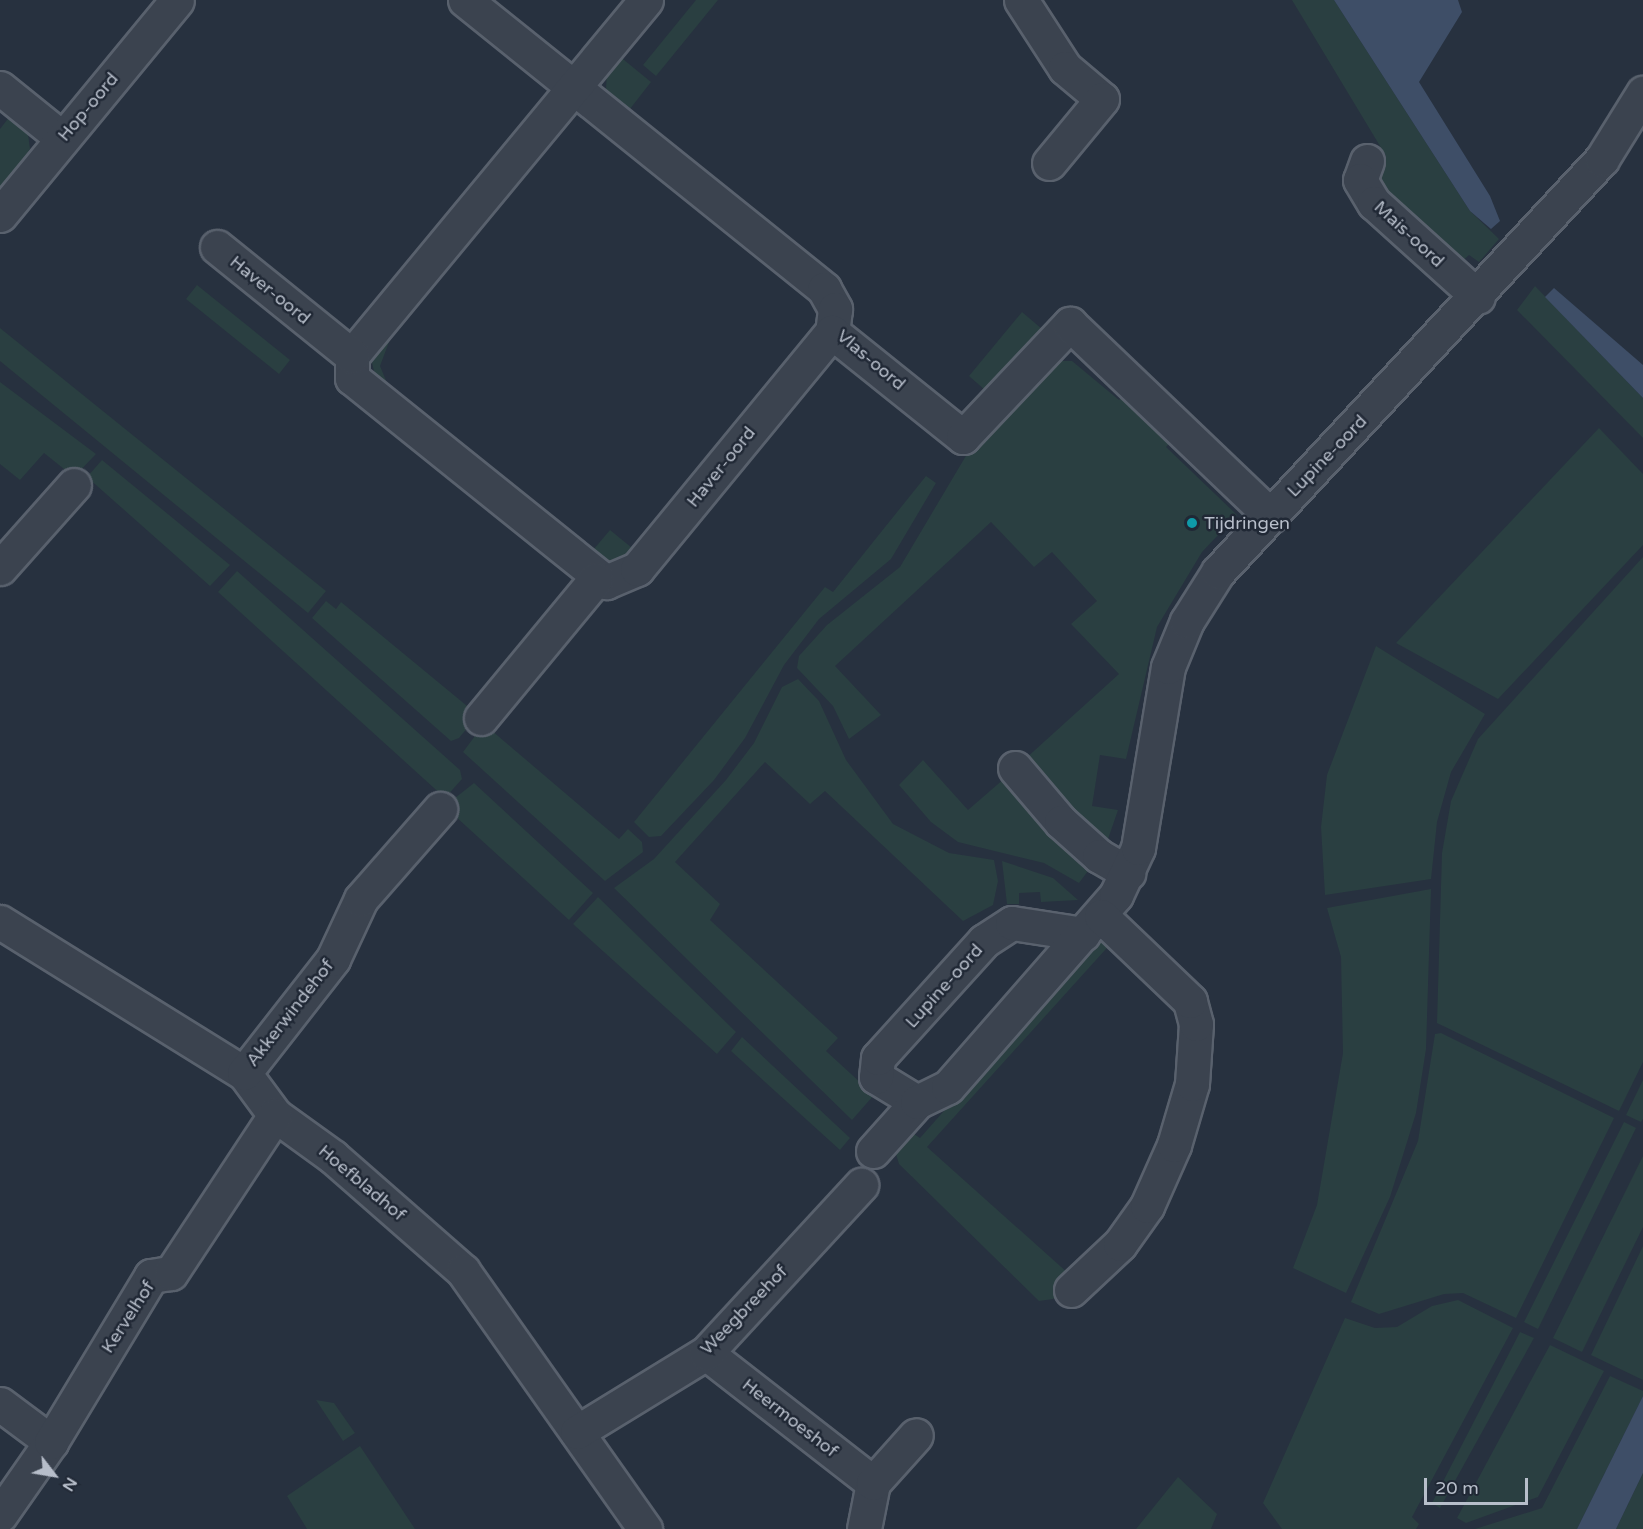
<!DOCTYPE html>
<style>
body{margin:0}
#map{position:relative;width:1643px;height:1529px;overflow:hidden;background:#27313f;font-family:"Varela Round",sans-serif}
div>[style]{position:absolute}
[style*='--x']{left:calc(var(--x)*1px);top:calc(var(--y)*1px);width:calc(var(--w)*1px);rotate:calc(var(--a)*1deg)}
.green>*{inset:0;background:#2a3f41}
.water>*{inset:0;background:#3e4e67}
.roads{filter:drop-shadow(2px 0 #59616d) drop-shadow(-2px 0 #59616d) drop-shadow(0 2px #59616d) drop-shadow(0 -2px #59616d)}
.minor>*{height:33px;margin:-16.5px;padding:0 16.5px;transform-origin:16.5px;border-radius:16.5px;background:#3b434f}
.dots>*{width:16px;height:16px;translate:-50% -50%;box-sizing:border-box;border:3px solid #202835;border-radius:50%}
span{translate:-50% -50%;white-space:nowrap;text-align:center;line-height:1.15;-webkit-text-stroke:5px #202835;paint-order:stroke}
.street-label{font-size:18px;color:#b7beca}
.poi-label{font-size:18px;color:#b7beca}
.left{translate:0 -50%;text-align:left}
.north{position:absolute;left:24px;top:1445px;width:60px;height:60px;-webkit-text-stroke:4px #202835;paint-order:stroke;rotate:121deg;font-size:16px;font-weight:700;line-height:24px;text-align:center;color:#b7beca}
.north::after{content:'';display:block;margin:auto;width:21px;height:27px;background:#b7beca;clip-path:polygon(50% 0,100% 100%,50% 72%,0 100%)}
.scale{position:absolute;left:1424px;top:1478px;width:104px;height:27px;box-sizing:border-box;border:3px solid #b7beca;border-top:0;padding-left:8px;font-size:18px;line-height:21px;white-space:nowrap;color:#b7beca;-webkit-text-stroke:4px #202835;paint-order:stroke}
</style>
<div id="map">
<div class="green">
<i style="clip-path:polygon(696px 0,718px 0,656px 76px,643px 65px)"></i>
<i style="clip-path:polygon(1292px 0,1334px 0,1470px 211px,1499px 239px,1479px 262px,1469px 255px,1458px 265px,1376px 187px,1386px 156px)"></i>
<i style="clip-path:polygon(618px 55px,651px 82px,626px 114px,606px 89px,607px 70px)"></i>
<i style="clip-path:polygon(10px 116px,28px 134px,30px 149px,0 192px,0 129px)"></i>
<i style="clip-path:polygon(197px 285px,290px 360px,279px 374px,186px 299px)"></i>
<i style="clip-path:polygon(1535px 286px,1643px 398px,1643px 438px,1517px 310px)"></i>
<i style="clip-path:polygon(1022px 312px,1042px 329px,985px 390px,969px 376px)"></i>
<i style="clip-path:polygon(0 328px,326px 591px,308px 613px,0 361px)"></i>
<i style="clip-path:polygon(383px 339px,389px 342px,380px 366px,387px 383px,478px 455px,473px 462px,377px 382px,372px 363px)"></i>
<i style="clip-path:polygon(1055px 361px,1072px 361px,1119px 400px,1127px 392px,1175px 437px,1166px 447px,1237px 515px,1202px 552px,1157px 627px,1126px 759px,1100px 755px,1092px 806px,1118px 810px,1106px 845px,1024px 760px,1119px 674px,1071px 624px,1097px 601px,1052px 552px,1034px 567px,991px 522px,835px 666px,881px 715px,849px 739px,833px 706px,797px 668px,799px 656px,827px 625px,900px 567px,970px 449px)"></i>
<i style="clip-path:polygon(0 382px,96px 454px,74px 477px,44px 453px,20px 480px,0 464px)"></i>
<i style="clip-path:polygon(1599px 428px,1643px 474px,1643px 545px,1498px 699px,1396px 643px)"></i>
<i style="clip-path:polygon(102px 460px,230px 565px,210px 586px,87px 477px)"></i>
<i style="clip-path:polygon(926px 476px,936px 483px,891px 559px,819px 619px,784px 665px,745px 738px,714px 780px,661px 836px,649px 837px,634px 822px,825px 587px,833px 592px)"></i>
<i style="clip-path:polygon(610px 530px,637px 552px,610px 563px,588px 556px)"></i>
<i style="clip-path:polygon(1643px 557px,1643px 1062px,1619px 1111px,1437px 1023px,1442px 853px,1451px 801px,1478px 739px)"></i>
<i style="clip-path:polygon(237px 571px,460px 770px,462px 779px,445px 798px,218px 592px)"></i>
<i style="clip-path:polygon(326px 601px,336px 609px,341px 602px,478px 715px,459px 738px,451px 741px,312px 618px)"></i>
<i style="clip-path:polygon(1376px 646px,1485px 714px,1451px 772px,1437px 822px,1431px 879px,1325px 895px,1321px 827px,1327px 775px)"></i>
<i style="clip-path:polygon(798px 679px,819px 701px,846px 760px,893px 824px,949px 853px,994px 860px,998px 881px,993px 905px,963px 921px,825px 791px,810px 804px,765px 762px,675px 862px,720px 904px,710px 920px,838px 1038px,826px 1051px,874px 1095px,852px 1120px,614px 888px,654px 859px,726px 780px,754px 743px,782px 687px)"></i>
<i style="clip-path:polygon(484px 724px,619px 839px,628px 829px,642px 842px,643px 852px,605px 881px,463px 752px)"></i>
<i style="clip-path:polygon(923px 760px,968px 810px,1005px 778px,1094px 863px,1079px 883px,1044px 863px,958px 842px,931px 822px,899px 785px)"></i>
<i style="clip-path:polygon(474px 783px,593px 893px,569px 920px,455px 816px,455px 798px)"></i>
<i style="clip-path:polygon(1002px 861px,1053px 878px,1078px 900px,1041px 902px,1040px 892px,1019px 893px,1019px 904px,1007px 904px)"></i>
<i style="clip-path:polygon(1431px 889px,1426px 1049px,1416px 1113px,1390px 1197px,1346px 1293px,1293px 1268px,1317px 1205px,1343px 1053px,1341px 957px,1327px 908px)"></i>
<i style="clip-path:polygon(598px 897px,736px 1032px,717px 1054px,573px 924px)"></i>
<i style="clip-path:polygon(1104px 930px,1115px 939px,927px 1147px,1069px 1274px,1072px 1279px,1053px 1299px,1039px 1301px,899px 1164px,896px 1154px,914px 1134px,920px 1138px)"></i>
<i style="clip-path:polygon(1441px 1033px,1614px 1118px,1516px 1318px,1463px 1293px,1444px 1294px,1379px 1314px,1351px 1302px,1418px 1141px,1435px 1034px)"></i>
<i style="clip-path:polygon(742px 1037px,850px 1138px,840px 1150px,731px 1051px)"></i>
<i style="clip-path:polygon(1643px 1080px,1643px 1119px,1641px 1122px,1626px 1115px)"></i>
<i style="clip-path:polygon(1624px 1122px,1636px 1128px,1538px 1329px,1524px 1322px)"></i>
<i style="clip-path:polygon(1643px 1156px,1643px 1227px,1582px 1352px,1553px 1338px)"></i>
<i style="clip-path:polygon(1643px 1246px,1643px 1380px,1591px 1355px)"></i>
<i style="clip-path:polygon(1458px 1300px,1513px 1328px,1412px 1517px,1419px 1524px,1416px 1529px,1282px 1529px,1263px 1503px,1345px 1318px,1375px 1328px,1397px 1327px,1432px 1306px)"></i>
<i style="clip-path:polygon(1520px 1332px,1534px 1338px,1440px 1508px,1432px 1503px)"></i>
<i style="clip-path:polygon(1550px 1345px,1604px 1371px,1538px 1497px,1466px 1523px,1457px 1518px)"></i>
<i style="clip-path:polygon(1610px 1376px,1643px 1391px,1643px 1396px,1577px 1529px,1475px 1529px,1542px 1508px)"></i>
<i style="clip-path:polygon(316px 1400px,334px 1403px,355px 1433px,343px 1441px)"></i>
<i style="clip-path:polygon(360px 1446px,415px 1529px,307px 1529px,287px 1496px)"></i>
<i style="clip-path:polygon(1643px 1473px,1643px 1529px,1616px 1529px)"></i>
<i style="clip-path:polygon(1178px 1477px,1217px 1514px,1211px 1529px,1136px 1529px)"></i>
</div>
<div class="water">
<i style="clip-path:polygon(1334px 0,1458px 0,1462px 12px,1419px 82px,1490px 196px,1500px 221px,1491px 229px,1470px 211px)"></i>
<i style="clip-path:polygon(1554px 288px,1643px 365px,1643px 398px,1545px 297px)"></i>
<i style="clip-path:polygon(1643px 1396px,1643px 1473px,1616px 1529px,1577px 1529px)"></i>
</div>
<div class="roads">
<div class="minor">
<i style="--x:465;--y:0;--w:461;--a:38.8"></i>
<i style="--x:824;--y:289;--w:23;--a:61"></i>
<i style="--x:835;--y:309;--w:23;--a:97"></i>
<i style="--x:832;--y:332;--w:168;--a:38.7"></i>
<i style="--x:963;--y:437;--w:156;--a:-46.6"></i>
<i style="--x:1070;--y:324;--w:278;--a:43.7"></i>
<i style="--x:646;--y:0;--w:462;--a:129.6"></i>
<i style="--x:352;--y:356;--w:22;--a:90"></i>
<i style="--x:352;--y:378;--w:326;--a:38.8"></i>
<i style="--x:606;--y:582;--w:34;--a:-23"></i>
<i style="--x:637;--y:569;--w:307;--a:-50.6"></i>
<i style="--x:1021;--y:0;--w:81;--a:57.1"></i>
<i style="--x:1065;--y:68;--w:48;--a:40"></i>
<i style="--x:1102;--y:99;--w:83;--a:129.6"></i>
<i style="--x:0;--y:88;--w:80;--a:38.9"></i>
<i style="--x:1367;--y:161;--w:20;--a:110"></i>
<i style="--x:1360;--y:180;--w:27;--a:59"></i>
<i style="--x:1374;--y:203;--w:140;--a:42.1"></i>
<i style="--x:0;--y:215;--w:278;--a:-50.5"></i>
<i style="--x:217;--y:247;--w:174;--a:38.9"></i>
<i style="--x:0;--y:568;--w:111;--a:-48.3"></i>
<i style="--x:481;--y:718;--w:180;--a:-50.4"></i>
<i style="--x:1015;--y:768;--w:71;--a:49.6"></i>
<i style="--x:1061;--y:822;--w:51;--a:41.8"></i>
<i style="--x:1099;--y:856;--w:34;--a:30"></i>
<i style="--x:0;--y:922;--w:287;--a:31.8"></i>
<i style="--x:244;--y:1073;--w:52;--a:53.6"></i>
<i style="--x:275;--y:1115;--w:72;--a:35.9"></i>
<i style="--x:333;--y:1157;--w:173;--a:41.2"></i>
<i style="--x:463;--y:1271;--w:316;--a:54.8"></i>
<i style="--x:244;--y:1073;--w:145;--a:-52"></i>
<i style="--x:333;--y:959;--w:66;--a:-65"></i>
<i style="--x:361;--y:899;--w:120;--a:-48.7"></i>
<i style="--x:917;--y:1102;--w:48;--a:-148.6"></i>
<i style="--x:876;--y:1077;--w:19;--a:-84"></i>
<i style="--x:878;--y:1058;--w:158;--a:-47.8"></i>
<i style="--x:984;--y:941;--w:33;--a:-33"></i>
<i style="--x:1012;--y:923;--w:72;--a:8.8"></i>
<i style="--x:873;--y:1151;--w:66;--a:-48.1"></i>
<i style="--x:917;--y:1102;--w:34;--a:-26"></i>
<i style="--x:948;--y:1087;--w:255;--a:-48.8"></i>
<i style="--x:1116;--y:895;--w:52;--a:-64.9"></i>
<i style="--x:1138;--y:848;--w:183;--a:-80.6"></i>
<i style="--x:1168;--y:667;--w:50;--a:-67.6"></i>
<i style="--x:1187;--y:621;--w:58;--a:-57.7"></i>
<i style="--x:1218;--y:572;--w:564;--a:-47.08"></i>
<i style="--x:1602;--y:159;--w:78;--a:-58.2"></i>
<i style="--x:1071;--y:1290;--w:67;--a:-43.2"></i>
<i style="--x:1120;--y:1244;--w:47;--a:-54.6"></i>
<i style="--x:1147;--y:1206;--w:67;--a:-66.1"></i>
<i style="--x:1174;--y:1145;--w:64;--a:-73.6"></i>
<i style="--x:1192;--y:1084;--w:60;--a:-86.2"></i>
<i style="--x:1196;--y:1024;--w:24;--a:-105"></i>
<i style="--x:1190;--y:1001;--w:123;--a:-136.3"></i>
<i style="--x:706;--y:1353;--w:212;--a:37.9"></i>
<i style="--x:873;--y:1483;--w:47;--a:101.1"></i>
<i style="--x:0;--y:1404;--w:64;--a:36.7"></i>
<i style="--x:577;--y:1432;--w:151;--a:-31.5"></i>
<i style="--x:706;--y:1353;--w:229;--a:-47.3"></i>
<i style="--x:873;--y:1483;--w:64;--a:-48.1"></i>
<i style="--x:0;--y:1515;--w:89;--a:-55.1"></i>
<i style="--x:51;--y:1442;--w:194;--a:-58.9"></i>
<i style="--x:151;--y:1276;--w:20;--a:-9"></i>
<i style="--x:171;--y:1273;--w:189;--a:-56.6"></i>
</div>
</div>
<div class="dots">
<i style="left:1192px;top:523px;background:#0f9aa8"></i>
</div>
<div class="street-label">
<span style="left:88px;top:107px;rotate:-50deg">Hop-oord</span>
<span style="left:1409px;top:234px;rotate:43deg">Mais-oord</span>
<span style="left:270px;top:290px;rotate:39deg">Haver-oord</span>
<span style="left:871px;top:360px;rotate:40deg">Vlas-oord</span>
<span style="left:1327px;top:456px;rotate:-46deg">Lupine-oord</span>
<span style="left:721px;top:467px;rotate:-51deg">Haver-oord</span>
<span style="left:944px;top:986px;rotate:-48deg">Lupine-oord</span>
<span style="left:290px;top:1013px;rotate:-52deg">Akkerwindehof</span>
<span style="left:362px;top:1183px;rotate:40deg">Hoefbladhof</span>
<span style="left:744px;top:1310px;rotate:-46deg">Weegbreehof</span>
<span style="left:128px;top:1317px;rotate:-57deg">Kervelhof</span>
<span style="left:790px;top:1418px;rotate:38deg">Heermoeshof</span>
</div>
<div class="poi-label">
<span class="left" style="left:1204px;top:523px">Tijdringen</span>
</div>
<div class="north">N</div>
<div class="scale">20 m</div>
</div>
